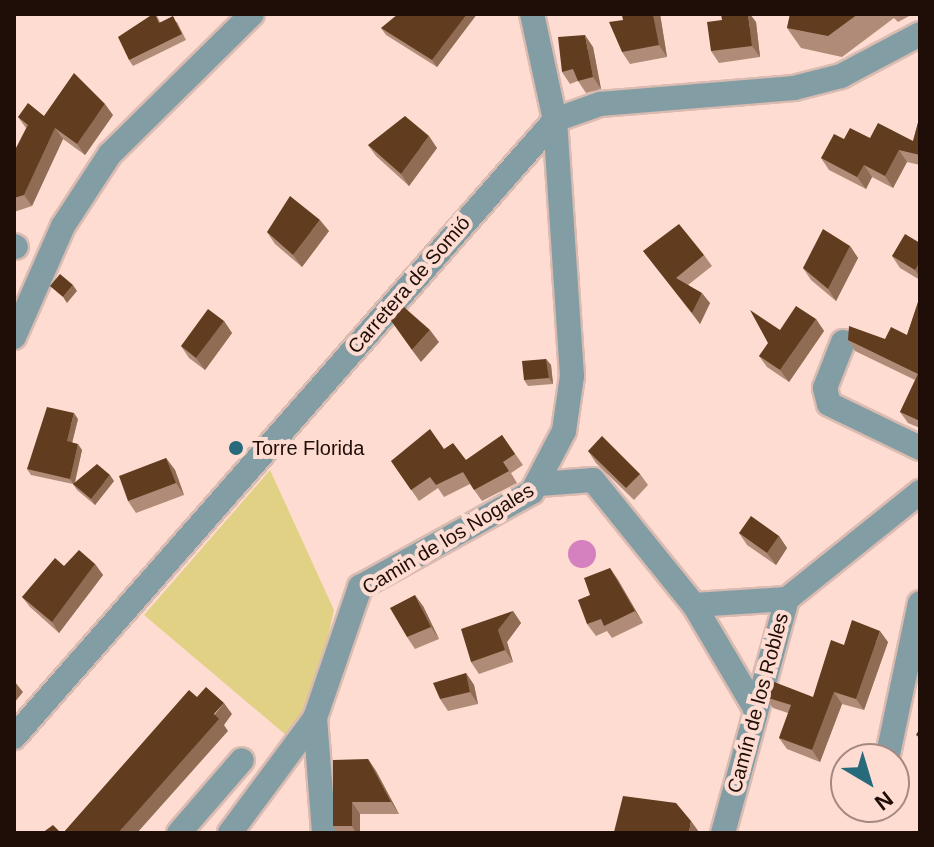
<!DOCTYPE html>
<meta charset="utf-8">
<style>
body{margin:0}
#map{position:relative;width:934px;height:847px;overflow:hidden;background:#fedcd1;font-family:Helvetica,sans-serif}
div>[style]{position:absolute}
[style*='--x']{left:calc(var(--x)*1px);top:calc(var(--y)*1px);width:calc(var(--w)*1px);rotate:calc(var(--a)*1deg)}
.green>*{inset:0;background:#e1d185}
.water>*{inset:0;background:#d681bf}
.round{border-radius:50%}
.roads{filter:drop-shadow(2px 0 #dabbb1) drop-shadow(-2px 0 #dabbb1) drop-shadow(0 2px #dabbb1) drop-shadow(0 -2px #dabbb1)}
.minor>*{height:24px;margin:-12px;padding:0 12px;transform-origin:12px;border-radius:12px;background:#839da4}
.wall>*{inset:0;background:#b08c78}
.shaded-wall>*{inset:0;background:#906c54}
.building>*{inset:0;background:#613c1e}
.dots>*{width:22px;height:22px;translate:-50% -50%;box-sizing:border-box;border:4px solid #fedcd1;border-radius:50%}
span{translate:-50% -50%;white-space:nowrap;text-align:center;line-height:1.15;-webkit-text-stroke:8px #fedcd1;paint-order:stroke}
.street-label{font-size:20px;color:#1f0d07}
.poi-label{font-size:20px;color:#1f0d07}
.left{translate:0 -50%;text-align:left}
.frame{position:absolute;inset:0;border:16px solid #1f0d07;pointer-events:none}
.north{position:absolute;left:830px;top:743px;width:80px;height:80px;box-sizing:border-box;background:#fedcd1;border:2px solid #a58980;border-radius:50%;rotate:142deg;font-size:22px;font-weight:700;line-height:32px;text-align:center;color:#1f0d07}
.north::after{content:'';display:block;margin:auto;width:28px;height:36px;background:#266a7b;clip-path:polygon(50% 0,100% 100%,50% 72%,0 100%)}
</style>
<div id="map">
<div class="green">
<i style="clip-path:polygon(270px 470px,334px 610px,312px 706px,286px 735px,144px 615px)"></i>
</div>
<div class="water">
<i class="round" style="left:568px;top:540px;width:28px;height:28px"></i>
</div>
<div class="roads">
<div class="minor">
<i style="--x:14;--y:246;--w:2;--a:27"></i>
<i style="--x:14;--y:337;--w:121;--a:-66.2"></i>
<i style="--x:63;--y:226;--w:86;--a:-56.9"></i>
<i style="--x:110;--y:154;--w:199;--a:-44.6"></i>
<i style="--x:843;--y:342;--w:49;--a:111.4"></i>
<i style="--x:825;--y:388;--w:16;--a:76"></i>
<i style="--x:829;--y:404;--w:101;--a:25.8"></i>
<i style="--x:539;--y:484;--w:54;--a:-4.2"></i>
<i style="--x:593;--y:480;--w:161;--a:51.1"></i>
<i style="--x:694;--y:605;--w:93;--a:-3.7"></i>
<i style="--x:694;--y:605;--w:122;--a:59.4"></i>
<i style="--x:315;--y:718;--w:115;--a:85.5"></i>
<i style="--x:14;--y:737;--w:821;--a:-48.75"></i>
<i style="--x:555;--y:120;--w:48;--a:-19.6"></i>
<i style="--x:600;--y:104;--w:195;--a:-4.7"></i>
<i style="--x:794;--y:88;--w:49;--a:-14.3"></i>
<i style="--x:841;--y:76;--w:89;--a:-28"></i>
<i style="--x:887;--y:759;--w:159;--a:-78.1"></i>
<i style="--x:179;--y:833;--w:96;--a:-49.2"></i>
<i style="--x:230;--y:833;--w:143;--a:-53.5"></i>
<i style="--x:315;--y:718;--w:139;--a:-71"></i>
<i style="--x:360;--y:587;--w:196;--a:-28.9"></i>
<i style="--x:532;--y:492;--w:69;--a:-62.3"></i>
<i style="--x:564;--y:431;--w:56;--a:-81.7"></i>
<i style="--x:572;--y:376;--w:257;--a:-93.8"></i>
<i style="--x:555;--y:120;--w:108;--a:-102.2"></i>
<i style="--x:723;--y:833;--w:243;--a:-74.7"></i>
<i style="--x:787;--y:599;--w:171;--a:-38.8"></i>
</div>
</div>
<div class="wall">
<i style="clip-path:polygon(156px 14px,160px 22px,177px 22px,186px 40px,133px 66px,129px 60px)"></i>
<i style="clip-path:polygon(477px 14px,437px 67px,386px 35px,381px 28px)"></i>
<i style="clip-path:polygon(622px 14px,660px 14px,667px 57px,630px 64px,622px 52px,623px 20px)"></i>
<i style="clip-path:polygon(790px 14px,913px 14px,898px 22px,894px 18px,842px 57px,801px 48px,787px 28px)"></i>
<i style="clip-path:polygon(756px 22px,760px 57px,719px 63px,711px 51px)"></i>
<i style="clip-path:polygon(593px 47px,601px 89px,586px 93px,578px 81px,570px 84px,562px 72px)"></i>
<i style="clip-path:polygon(113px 115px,85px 155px,63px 139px,32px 206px,14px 212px,14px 152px,26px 128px,18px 117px)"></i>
<i style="clip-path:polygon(920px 115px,920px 165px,907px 162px,893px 188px,872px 177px,866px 189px,829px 170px,821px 158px,844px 139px,870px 138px,913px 141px)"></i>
<i style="clip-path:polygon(368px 145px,437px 148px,409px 186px,376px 156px)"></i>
<i style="clip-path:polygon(329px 231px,302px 267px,275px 244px,267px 232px)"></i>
<i style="clip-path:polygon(920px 243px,920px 280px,900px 268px,892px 256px)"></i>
<i style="clip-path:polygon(850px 246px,858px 258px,836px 301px,811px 280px,803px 268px)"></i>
<i style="clip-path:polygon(643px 251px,704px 255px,712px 266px,688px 285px,710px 303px,700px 324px)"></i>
<i style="clip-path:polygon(920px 296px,920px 428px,908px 423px,900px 412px,915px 380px,855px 351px,848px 340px,885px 339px,907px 335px)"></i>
<i style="clip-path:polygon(816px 319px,824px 331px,789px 382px,767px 367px,759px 356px,780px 330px)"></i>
<i style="clip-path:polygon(224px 321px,232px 333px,205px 370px,189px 358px,181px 346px)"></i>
<i style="clip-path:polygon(546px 359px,551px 365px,553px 384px,528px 386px,524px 380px)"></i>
<i style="clip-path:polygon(78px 419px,72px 443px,82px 450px,75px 483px,114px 481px,95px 505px,77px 490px,73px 484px,31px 475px,27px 469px)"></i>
<i style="clip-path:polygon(502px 435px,523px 465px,511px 473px,517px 483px,482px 501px,470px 484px,444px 497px,438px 488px,419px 501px,391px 461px,444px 449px,466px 460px)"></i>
<i style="clip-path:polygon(588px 451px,640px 474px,648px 485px,634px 500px,596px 463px)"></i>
<i style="clip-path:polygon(166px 458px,175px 470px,184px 495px,136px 513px,128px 501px)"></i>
<i style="clip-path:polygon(739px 533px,779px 536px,787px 548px,776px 565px,747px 545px)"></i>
<i style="clip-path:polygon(95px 564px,103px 575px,59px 633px,30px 607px,22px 597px,64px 566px)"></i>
<i style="clip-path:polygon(610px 568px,618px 580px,643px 623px,612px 638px,607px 631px,596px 636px,587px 624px,590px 595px)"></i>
<i style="clip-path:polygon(423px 606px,439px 639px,415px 649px,407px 637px)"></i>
<i style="clip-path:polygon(513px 611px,521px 623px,507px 642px,513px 662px,479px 674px,471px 662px)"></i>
<i style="clip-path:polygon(888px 642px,864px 710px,842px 704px,820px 762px,787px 749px,779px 738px,788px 713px,773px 708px,765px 697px,813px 697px,844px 645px)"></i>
<i style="clip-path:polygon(466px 673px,474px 685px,478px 704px,448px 711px,440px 699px)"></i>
<i style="clip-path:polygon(368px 759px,376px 771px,399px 814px,360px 814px,360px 833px,337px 833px,333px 826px)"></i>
</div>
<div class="shaded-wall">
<i style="clip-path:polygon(467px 14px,477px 14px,437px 67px,432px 60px)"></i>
<i style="clip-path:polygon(653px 14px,660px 14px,667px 57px,659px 45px)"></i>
<i style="clip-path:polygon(748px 14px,750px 14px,756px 22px,760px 57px,752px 46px)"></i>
<i style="clip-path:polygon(585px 35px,593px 47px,601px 89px,593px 77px)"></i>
<i style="clip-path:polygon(105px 104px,113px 115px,85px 155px,77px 144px)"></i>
<i style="clip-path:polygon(55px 128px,63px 139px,32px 206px,24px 195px)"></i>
<i style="clip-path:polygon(429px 136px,437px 148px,409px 186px,401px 174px)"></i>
<i style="clip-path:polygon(899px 150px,907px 162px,893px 188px,885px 176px)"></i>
<i style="clip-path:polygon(864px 165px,872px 177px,866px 189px,857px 177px)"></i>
<i style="clip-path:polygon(320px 220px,329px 231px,302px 267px,293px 255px)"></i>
<i style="clip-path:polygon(850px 246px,858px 258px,836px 301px,828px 289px)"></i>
<i style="clip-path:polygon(920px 262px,920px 277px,915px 270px)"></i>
<i style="clip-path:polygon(73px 285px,77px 291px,67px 303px,63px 297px)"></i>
<i style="clip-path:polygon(702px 293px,710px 303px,700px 324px,692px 313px)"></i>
<i style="clip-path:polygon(816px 319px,824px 331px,789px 382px,780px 370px)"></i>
<i style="clip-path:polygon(224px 321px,232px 333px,205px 370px,196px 358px)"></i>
<i style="clip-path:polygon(430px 330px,439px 342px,421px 362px,412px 350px)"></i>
<i style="clip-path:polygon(546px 359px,551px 365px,553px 384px,549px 378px)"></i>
<i style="clip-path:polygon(74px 413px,78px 419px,71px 447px,67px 441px)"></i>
<i style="clip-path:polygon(78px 444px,82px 450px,74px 485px,70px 479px)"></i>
<i style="clip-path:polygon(166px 458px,175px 470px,184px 495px,176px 483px)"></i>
<i style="clip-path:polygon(110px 475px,114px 481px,95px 505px,91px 499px)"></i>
<i style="clip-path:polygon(779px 536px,787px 548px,776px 565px,767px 553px)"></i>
<i style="clip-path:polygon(95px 564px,103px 575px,59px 633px,52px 622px)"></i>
<i style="clip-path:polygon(610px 568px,618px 580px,643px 623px,635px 611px)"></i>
<i style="clip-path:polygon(415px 595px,423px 606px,439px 639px,431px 627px)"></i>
<i style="clip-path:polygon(513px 611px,521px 623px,507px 642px,513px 662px,505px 650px,498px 630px)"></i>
<i style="clip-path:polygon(880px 631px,888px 642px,864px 710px,856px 699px)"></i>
<i style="clip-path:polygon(466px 673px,474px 685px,478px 704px,470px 692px)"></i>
<i style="clip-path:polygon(15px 682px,23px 692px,14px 703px,14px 683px)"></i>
<i style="clip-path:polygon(834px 692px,842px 704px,820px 762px,812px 750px)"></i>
<i style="clip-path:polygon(224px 703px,232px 714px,224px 725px,228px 731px,137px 833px,118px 833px)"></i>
<i style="clip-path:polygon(368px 759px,376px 771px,399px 814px,391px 802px)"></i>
<i style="clip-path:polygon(352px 802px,360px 814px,360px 833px,356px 833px,352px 826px)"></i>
<i style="clip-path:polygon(691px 821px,699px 832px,699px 833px,689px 833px)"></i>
</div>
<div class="building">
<i style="clip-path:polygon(153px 14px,155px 14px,159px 23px,173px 16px,182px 34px,129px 60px,118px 37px)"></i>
<i style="clip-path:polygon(398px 14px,467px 14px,432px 60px,381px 28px)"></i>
<i style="clip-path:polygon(622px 14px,653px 14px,659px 45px,622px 52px,609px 22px,623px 20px)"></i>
<i style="clip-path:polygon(721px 14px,748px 14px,752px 46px,711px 51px,707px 22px,722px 20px)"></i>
<i style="clip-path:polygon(790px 14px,858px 14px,828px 36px,787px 28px)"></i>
<i style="clip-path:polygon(585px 35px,593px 77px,578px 81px,573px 69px,562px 72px,558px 37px)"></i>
<i style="clip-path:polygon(74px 73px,105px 104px,77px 144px,55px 128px,24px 195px,14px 198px,14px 152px,28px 125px,18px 117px,28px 103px,44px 116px)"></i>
<i style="clip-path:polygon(920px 115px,920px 155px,899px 150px,885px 176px,864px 165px,857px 177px,821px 158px,834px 134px,844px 139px,850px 128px,870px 138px,878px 123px,913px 141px)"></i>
<i style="clip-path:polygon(405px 116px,429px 136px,401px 174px,368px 145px)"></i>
<i style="clip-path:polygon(290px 196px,320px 220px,293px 255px,267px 232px)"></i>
<i style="clip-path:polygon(679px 224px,704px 255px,676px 278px,702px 293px,692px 313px,643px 251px)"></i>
<i style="clip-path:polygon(823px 229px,850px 246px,828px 289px,803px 268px)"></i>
<i style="clip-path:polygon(905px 234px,920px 243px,920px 262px,915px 270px,892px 256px)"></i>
<i style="clip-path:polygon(60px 274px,73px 285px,63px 297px,50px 286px)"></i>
<i style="clip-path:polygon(920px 296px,920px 421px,900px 412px,918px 374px,848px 340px,849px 326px,885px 339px,891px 327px,907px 335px)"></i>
<i style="clip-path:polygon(397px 301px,430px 330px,412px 350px,387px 315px)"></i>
<i style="clip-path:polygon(796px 306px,816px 319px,780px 370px,759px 356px,768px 343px,750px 310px,780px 330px)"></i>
<i style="clip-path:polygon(208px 309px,224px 321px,196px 358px,181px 346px)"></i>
<i style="clip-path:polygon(546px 359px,549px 378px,524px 380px,522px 361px)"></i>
<i style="clip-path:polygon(47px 407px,74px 413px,67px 441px,78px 444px,70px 479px,27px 469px)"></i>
<i style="clip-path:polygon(430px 429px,444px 449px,453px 443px,466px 460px,502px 435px,515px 454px,503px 462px,509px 471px,474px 490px,463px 472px,436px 485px,430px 477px,411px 490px,391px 461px)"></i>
<i style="clip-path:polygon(602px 436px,640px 474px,626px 488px,588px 451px)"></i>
<i style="clip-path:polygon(166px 458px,176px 483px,128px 501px,119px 476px)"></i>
<i style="clip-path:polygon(97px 464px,110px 475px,91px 499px,73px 484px)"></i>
<i style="clip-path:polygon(751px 516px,779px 536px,767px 553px,739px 533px)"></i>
<i style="clip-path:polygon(79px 550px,95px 564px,52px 622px,22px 597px,55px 558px,64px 566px)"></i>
<i style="clip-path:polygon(610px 568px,635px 611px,604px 626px,601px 619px,587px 624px,578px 600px,590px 595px,584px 578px)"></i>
<i style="clip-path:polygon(415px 595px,431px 627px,407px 637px,390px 608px)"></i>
<i style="clip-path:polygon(513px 611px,498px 630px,505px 650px,471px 662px,461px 629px)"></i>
<i style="clip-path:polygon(852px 620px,880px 631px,856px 699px,834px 692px,812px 750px,779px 738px,791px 705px,765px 697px,769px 680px,813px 697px,831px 640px,844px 645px)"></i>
<i style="clip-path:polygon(466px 673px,470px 692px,440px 699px,433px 683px)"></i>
<i style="clip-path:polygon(206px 687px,224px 703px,214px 714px,219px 719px,118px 833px,63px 833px,189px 690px,197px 697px)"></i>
<i style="clip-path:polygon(920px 728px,920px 738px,916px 735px)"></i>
<i style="clip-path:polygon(368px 759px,391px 802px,352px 802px,352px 826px,333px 826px,333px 760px)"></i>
<i style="clip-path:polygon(623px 796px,676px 803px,691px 821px,689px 833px,614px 832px)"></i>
<i style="clip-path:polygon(53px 825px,61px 833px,42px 833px)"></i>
</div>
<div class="dots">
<i style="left:236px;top:448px;background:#266a7b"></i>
</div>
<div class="street-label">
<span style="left:409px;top:285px;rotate:-49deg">Carretera de Somió</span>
<span style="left:448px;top:539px;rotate:-31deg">Camin de los Nogales</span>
<span style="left:758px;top:703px;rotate:-75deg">Camín de los Robles</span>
</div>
<div class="poi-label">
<span class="left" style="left:252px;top:448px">Torre Florida</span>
</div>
<div class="frame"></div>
<div class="north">N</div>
</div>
